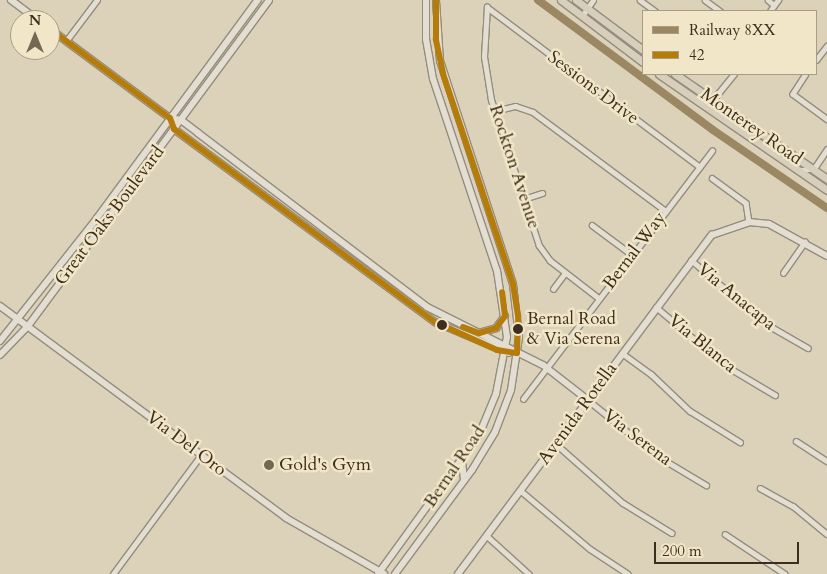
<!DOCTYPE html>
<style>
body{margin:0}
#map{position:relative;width:827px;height:574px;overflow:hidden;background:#dbd2b9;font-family:Cardo,serif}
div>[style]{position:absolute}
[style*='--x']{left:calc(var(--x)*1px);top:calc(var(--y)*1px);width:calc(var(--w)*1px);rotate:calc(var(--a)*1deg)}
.roads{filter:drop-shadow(1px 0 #948d7e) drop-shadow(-1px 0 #948d7e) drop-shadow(0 1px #948d7e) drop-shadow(0 -1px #948d7e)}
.street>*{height:4.5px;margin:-2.25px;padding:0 2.25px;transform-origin:2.25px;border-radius:2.25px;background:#e3ded1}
.secondary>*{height:6px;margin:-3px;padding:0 3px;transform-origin:3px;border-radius:3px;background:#e3ded1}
.primary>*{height:7px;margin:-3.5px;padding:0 3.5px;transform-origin:3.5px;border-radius:3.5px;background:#d7cfbc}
.bus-1>*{height:6px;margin:-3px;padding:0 3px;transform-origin:3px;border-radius:3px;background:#b67c0a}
.rail-1>*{height:8px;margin:-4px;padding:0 4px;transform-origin:4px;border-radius:4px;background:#9b8862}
.dots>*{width:14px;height:14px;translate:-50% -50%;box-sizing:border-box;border:2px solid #f1e6c8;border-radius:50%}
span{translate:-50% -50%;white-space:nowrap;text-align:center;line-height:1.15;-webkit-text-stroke:5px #f1e6c8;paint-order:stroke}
.bus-label{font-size:17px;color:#3c2d1c}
.left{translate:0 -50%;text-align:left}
.street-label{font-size:18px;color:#3c2d1c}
.poi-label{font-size:18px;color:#3c2d1c}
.legend{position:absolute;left:642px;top:10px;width:175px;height:65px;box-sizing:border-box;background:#f1e6c8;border:1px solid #a99c83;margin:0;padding:6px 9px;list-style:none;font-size:15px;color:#3c2d1c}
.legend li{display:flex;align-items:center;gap:10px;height:25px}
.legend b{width:25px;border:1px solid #a99c83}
.north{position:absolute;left:10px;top:10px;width:50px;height:50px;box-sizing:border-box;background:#f1e6c8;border:1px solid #a99c83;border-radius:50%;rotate:0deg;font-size:14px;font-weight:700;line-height:20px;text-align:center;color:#3c2d1c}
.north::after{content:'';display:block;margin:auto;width:18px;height:22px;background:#746753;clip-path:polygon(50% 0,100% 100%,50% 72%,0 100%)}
.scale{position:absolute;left:654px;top:542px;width:145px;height:22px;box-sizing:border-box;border:2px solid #3c2d1c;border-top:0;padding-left:6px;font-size:15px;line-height:18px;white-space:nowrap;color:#3c2d1c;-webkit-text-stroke:4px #f1e6c8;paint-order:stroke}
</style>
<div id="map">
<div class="roads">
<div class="street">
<i style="--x:640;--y:0;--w:19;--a:36"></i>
<i style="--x:705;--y:0;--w:19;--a:36"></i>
<i style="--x:768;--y:0;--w:8;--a:40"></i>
<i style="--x:770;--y:11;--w:14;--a:-54"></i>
<i style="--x:582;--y:16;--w:19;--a:-55"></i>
<i style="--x:66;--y:41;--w:51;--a:-52.9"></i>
<i style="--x:816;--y:60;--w:18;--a:-52"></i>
<i style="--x:806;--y:74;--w:24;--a:123"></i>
<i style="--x:793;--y:94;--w:42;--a:36.3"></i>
<i style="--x:712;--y:101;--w:35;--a:-51"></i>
<i style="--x:494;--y:111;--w:22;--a:-13"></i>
<i style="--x:515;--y:106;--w:19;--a:18"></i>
<i style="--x:533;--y:112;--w:166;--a:36.7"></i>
<i style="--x:798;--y:170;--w:15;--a:0"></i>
<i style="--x:813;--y:170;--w:25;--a:-56"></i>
<i style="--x:712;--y:178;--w:42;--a:36.3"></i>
<i style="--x:746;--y:203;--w:19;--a:81"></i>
<i style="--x:524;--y:199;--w:19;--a:-18"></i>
<i style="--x:592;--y:225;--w:49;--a:36.6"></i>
<i style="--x:691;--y:260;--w:101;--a:40.2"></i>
<i style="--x:768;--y:325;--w:46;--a:29.9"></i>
<i style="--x:783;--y:273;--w:38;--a:-55"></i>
<i style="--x:553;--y:289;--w:20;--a:-53"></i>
<i style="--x:599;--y:299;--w:62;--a:-142.2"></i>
<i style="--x:550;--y:261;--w:19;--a:-126"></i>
<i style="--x:539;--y:246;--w:154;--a:-108.2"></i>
<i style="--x:491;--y:100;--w:44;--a:-99.2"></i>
<i style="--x:484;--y:57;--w:50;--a:-86.6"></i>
<i style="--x:487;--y:7;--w:266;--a:36.9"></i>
<i style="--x:656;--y:307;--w:92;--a:40.1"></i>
<i style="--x:726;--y:366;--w:57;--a:30.6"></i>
<i style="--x:622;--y:353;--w:36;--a:36"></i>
<i style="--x:651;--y:374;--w:54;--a:43.5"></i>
<i style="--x:690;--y:411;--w:59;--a:31.8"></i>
<i style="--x:523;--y:399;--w:312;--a:-52.7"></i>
<i style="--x:588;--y:400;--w:91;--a:38.8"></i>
<i style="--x:659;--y:457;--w:55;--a:30.8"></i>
<i style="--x:796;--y:441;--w:37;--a:33"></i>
<i style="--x:556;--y:444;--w:89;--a:41.4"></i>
<i style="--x:623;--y:503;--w:57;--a:31.5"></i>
<i style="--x:760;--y:488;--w:38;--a:29"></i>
<i style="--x:793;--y:506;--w:44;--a:39.5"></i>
<i style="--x:521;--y:491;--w:90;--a:40"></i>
<i style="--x:590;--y:549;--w:45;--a:33.3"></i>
<i style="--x:725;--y:534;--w:72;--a:33.7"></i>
<i style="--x:487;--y:536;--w:57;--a:42.1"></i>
<i style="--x:113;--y:574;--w:148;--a:-53.5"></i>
</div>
<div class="secondary">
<i style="--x:11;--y:0;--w:34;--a:37"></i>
<i style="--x:50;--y:29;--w:149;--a:36.6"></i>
<i style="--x:170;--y:118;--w:11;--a:10"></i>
<i style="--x:181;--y:120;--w:21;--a:37"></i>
<i style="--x:198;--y:133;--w:288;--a:37.2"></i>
<i style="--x:427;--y:307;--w:130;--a:26.6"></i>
<i style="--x:543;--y:365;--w:57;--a:37.9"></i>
<i style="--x:170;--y:118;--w:12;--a:70"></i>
<i style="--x:174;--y:129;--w:325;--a:36.5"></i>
<i style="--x:435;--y:322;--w:80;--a:22.7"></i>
<i style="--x:0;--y:306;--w:356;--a:36.5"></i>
<i style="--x:286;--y:518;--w:113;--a:29.7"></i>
<i style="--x:479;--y:333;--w:18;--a:-16"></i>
<i style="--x:496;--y:328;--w:15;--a:-53"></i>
<i style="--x:0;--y:341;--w:157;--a:-51.7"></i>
<i style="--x:97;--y:218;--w:271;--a:-53.6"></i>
<i style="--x:0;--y:355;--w:40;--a:-46"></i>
<i style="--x:28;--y:326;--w:405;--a:-53.5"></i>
<i style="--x:462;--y:461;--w:19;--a:84"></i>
<i style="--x:378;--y:574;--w:172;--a:-54"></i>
<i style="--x:479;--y:435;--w:44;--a:-67.5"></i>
<i style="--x:496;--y:394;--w:58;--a:-79.1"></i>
<i style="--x:507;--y:337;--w:67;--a:-98.6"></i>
<i style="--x:497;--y:271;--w:202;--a:-108.4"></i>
<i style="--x:433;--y:79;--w:41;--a:-99.9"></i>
<i style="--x:426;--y:39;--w:39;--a:-90"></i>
<i style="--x:395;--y:574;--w:129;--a:-53.5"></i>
<i style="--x:472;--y:470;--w:44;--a:-58.8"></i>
<i style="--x:495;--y:432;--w:45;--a:-69.1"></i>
<i style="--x:511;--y:390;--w:54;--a:-81.4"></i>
<i style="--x:519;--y:337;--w:53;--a:-96.5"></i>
<i style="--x:513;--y:284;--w:235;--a:-108.1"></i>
<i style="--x:440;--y:61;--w:61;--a:-93.8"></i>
<i style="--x:458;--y:574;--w:424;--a:-53.2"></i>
<i style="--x:712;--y:235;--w:39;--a:-19"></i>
<i style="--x:749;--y:222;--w:20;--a:6"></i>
<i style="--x:769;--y:224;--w:66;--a:28.9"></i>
</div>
<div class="primary">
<i style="--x:561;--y:0;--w:103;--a:37.1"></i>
<i style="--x:576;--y:0;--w:84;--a:36.7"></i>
<i style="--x:659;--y:74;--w:204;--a:34.6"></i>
<i style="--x:675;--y:74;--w:185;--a:34.6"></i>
</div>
</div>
<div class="bus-1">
<i style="--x:50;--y:29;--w:149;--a:36.6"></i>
<i style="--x:170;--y:118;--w:12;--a:70"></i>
<i style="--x:174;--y:129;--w:325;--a:36.5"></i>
<i style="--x:435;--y:322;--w:68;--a:24.3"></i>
<i style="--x:497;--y:350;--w:20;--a:9"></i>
<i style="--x:517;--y:353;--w:37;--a:-88"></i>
<i style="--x:518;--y:316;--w:32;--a:-99"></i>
<i style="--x:513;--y:284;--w:222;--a:-108.4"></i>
<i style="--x:443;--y:73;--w:35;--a:-102"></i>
<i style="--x:436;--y:39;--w:39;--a:-90"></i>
<i style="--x:463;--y:327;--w:17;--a:21"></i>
<i style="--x:479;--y:333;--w:18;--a:-16"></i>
<i style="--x:496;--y:328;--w:15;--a:-53"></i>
<i style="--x:505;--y:316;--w:24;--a:-97"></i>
</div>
<div class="rail-1">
<i style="--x:538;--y:0;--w:218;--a:36.6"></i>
<i style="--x:713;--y:130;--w:138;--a:34.4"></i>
</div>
<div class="dots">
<i style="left:442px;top:325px;background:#3c2d1c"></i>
<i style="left:518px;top:329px;background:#3c2d1c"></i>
<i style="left:269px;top:465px;background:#746753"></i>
</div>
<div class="bus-label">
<span class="left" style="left:527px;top:329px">Bernal Road<br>&amp; Via Serena</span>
</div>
<div class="street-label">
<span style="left:593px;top:88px;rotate:37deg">Sessions Drive</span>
<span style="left:751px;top:127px;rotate:35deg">Monterey Road</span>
<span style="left:514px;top:167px;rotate:72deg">Rockton Avenue</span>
<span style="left:110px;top:216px;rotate:-53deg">Great Oaks Boulevard</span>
<span style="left:635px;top:251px;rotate:-53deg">Bernal Way</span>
<span style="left:736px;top:297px;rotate:39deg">Via Anacapa</span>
<span style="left:702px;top:344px;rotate:39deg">Via Blanca</span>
<span style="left:578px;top:414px;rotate:-54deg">Avenida Rotella</span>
<span style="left:637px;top:438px;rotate:37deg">Via Serena</span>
<span style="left:186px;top:444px;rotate:37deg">Via Del Oro</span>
<span style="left:455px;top:467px;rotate:-56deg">Bernal Road</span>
</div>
<div class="poi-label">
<span class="left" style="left:279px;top:465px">Gold's Gym</span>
</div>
<ul class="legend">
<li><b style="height:6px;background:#9b8862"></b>Railway 8XX</li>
<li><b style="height:6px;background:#b67c0a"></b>42</li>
</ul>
<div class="north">N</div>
<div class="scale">200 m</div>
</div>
